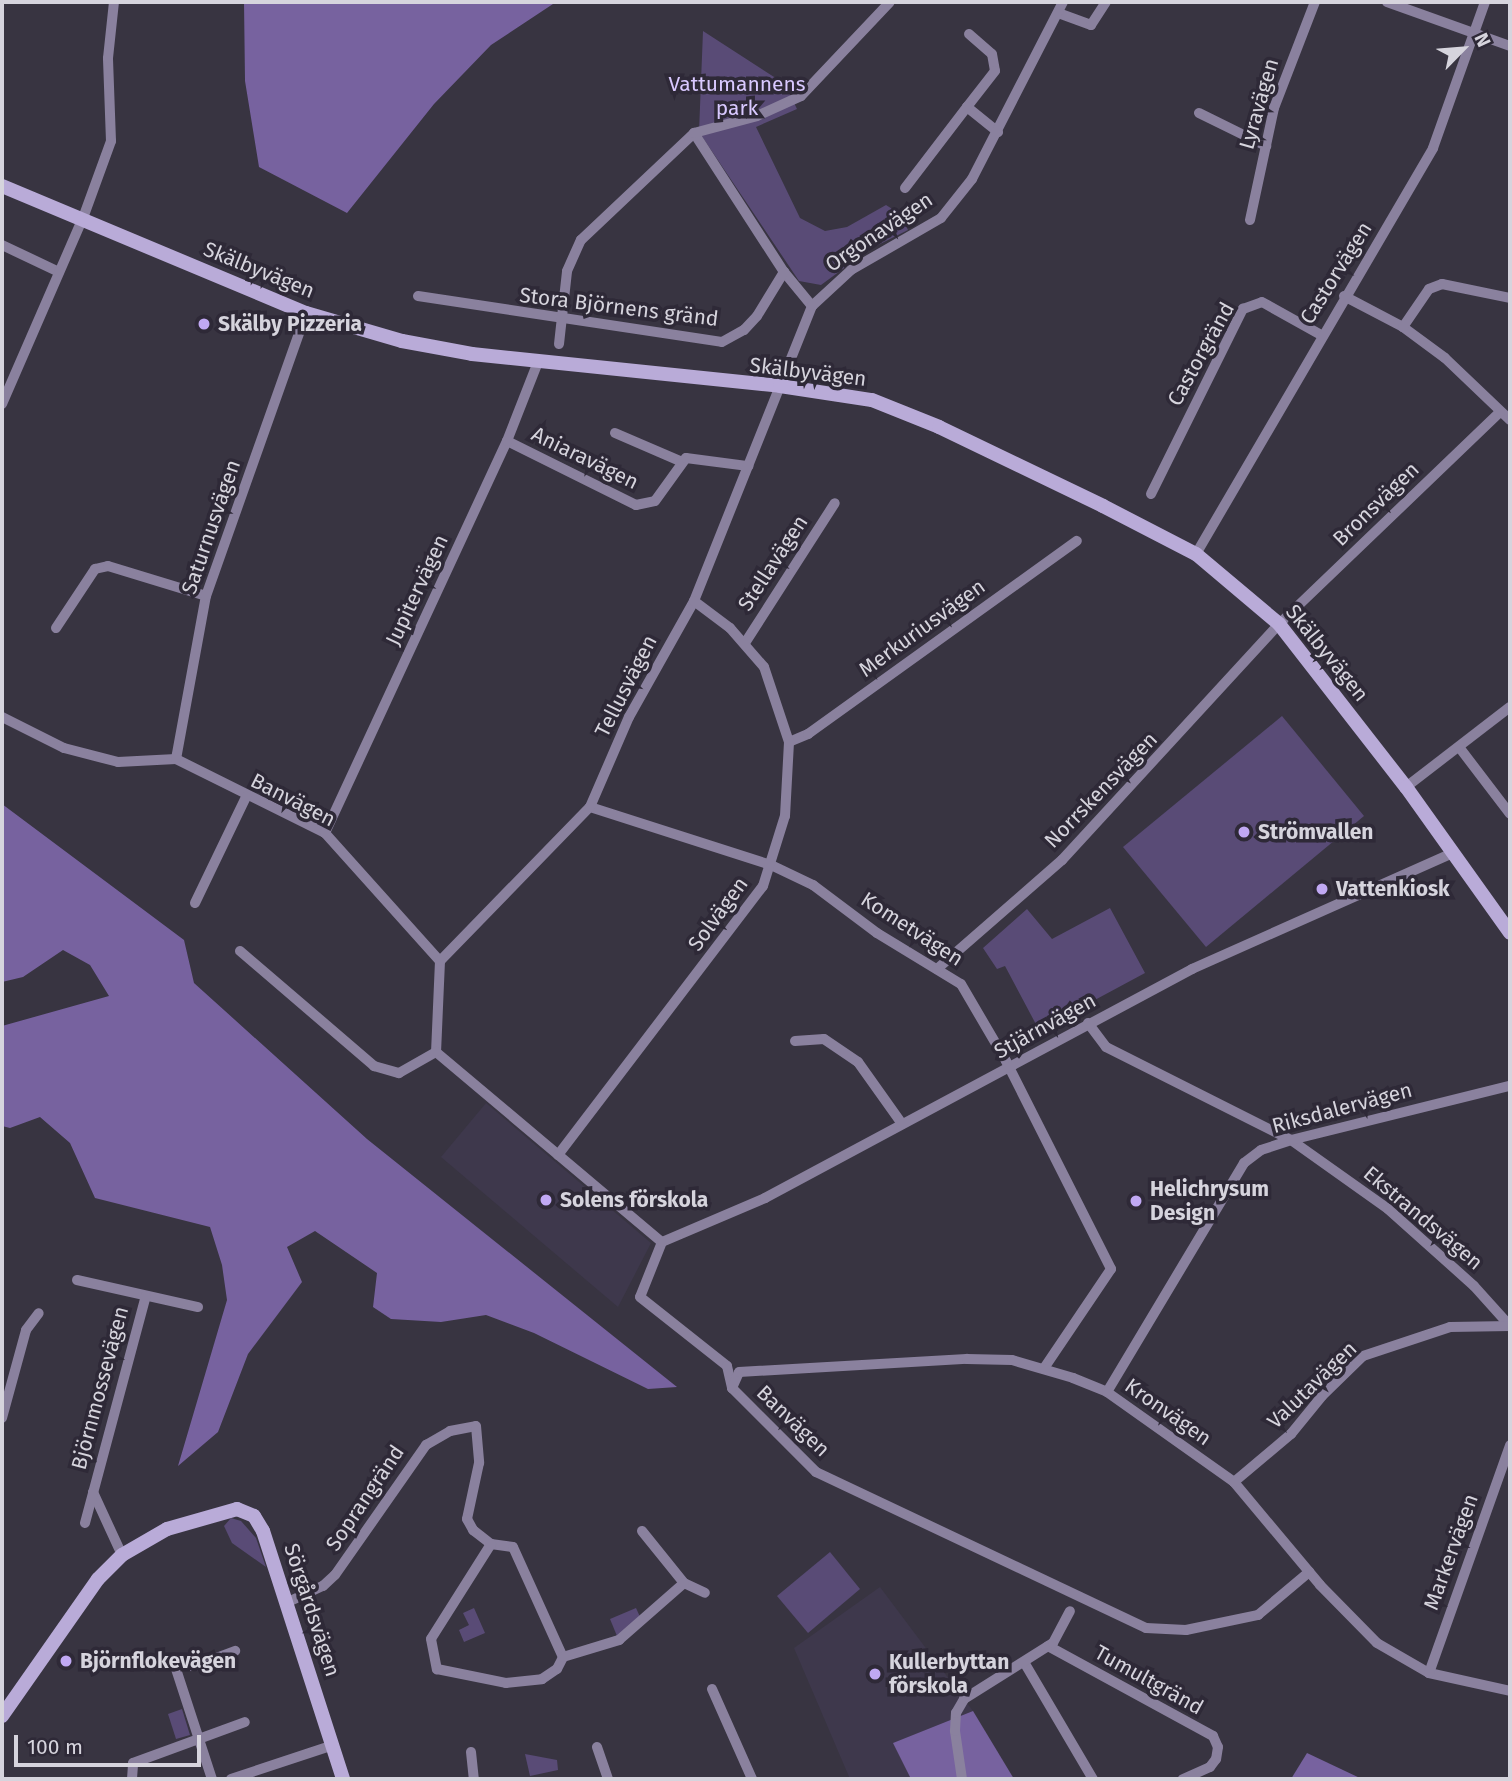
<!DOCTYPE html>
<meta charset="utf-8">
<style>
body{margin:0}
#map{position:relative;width:1512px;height:1781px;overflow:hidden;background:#383441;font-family:"Fira Sans",sans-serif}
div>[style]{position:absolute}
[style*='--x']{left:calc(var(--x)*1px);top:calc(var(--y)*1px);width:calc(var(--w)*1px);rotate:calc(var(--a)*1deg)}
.built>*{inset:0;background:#3e384c}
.green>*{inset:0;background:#594b76}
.forest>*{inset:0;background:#77629f}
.street>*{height:10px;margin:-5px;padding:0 5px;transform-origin:5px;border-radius:5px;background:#8a819e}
.secondary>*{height:14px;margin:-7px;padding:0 7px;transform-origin:7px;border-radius:7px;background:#b9abd8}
.dots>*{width:19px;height:19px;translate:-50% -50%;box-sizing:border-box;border:4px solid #2e2937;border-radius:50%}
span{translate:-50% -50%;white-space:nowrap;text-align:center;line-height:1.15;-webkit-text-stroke:7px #2e2937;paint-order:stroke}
.park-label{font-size:21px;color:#d9c9ff}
.street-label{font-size:21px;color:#d6d4dd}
.poi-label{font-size:21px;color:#d6d4dd;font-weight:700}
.left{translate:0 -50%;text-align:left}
.frame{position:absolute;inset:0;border:4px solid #d6d4dd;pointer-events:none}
.north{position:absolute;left:1428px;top:14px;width:70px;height:70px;-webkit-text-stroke:5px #2e2937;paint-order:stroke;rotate:65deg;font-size:19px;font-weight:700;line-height:28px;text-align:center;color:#d6d4dd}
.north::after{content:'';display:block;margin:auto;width:24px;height:32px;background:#d6d4dd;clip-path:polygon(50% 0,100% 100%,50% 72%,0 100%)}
.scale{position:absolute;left:14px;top:1735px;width:187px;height:32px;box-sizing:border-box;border:4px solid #d6d4dd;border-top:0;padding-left:9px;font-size:21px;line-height:24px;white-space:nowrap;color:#d6d4dd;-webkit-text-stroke:5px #2e2937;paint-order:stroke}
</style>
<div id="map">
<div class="built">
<i style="clip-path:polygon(486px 1103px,651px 1243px,618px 1307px,441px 1157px)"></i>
<i style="clip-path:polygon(880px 1587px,973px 1711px,894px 1743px,911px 1779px,850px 1779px,794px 1648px)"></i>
</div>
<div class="green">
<i style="clip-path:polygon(703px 31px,785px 84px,797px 109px,756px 127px,800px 218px,825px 231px,847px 227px,886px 205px,900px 214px,908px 230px,870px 249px,821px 285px,799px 281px,699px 132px)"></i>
<i style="clip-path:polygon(1282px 716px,1364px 816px,1206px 947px,1123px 847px)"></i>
<i style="clip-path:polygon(1110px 908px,1145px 973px,1039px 1030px,1005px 966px,997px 969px,983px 948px,1027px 909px,1052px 939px)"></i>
<i style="clip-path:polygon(231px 1518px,241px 1521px,256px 1538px,266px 1567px,232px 1543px,224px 1526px)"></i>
<i style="clip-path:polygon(830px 1552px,860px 1589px,808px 1633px,777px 1596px)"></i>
<i style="clip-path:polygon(474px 1608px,485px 1633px,464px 1642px,459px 1630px,469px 1625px,463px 1613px)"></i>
<i style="clip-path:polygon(636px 1608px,641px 1619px,617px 1636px,610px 1619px)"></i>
<i style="clip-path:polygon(182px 1709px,190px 1735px,176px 1739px,168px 1714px)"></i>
<i style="clip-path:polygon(525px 1754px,557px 1760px,558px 1770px,530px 1776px)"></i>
</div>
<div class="forest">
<i style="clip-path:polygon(244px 2px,556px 2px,491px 45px,434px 104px,347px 213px,259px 167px,245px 81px)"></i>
<i style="clip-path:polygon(2px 804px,184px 940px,194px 983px,367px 1139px,677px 1387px,648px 1389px,534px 1333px,486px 1315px,441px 1322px,391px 1319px,373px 1307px,377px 1273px,315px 1231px,287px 1247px,302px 1282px,248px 1354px,218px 1432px,178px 1466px,227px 1300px,222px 1265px,210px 1227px,95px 1198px,70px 1143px,40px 1117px,10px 1128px,2px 1126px,2px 1026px,109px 996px,90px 965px,63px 950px,23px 977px,2px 982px)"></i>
<i style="clip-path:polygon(973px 1711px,1014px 1779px,911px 1779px,893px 1743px)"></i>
<i style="clip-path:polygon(1307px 1753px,1362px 1779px,1291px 1779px)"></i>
</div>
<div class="street">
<i style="--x:1387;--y:2;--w:131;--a:19.7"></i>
<i style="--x:1061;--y:14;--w:32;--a:20"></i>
<i style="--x:1091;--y:25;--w:27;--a:-57"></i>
<i style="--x:969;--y:34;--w:30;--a:41"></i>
<i style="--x:992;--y:54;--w:17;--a:80"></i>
<i style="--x:995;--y:71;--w:46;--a:127.9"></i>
<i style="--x:967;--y:107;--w:40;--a:39"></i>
<i style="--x:1199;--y:113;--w:75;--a:26.2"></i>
<i style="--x:694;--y:133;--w:166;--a:57.1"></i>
<i style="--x:784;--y:272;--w:44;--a:50.5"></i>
<i style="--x:905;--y:188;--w:102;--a:-52.6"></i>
<i style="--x:1250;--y:220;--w:115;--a:-77.9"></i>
<i style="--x:1274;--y:108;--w:114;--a:-68.9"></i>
<i style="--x:2;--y:245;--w:63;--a:25.3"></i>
<i style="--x:418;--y:296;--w:307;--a:8.6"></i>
<i style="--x:722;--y:342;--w:25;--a:-29"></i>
<i style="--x:744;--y:330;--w:19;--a:-47"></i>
<i style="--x:757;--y:316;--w:52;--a:-58.5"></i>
<i style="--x:1344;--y:296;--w:67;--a:27.7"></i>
<i style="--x:1403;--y:327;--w:52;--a:36.4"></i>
<i style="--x:1445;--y:358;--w:90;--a:43.6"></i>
<i style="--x:1403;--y:327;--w:46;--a:-55.6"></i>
<i style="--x:1429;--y:289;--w:14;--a:-21"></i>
<i style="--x:1442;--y:284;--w:69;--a:11.6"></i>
<i style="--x:559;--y:344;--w:73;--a:-83.7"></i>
<i style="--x:567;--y:271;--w:34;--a:-66"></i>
<i style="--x:581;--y:240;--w:156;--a:-43.4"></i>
<i style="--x:694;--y:133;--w:65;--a:-15.1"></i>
<i style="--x:757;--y:116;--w:48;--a:-24.4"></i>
<i style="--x:801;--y:96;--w:129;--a:-46.6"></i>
<i style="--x:2;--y:404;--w:203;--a:-66.5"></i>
<i style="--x:83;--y:218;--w:82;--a:-70"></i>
<i style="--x:111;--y:141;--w:83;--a:-92.1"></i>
<i style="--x:108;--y:58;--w:56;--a:-83.9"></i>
<i style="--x:615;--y:433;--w:71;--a:23.3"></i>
<i style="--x:507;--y:441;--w:144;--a:26.4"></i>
<i style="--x:636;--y:505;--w:19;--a:-12"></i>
<i style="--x:655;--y:501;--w:53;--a:-54.2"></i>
<i style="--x:686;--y:458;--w:63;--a:7.4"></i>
<i style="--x:1151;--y:494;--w:207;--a:-63.6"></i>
<i style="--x:1243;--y:309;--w:20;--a:-20"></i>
<i style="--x:1262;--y:302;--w:68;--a:29.2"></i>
<i style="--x:1196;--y:554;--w:470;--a:-59.7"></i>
<i style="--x:1433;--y:148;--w:155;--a:-70.4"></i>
<i style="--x:56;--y:628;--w:71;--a:-56.5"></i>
<i style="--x:95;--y:569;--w:13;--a:-13"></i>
<i style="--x:108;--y:566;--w:102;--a:17"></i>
<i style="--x:745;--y:643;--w:166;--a:-57.3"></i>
<i style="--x:2;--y:717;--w:69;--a:26.6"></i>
<i style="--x:64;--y:748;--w:56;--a:14.5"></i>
<i style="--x:118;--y:762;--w:58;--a:-3"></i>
<i style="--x:176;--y:759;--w:166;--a:26.4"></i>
<i style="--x:325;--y:833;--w:172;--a:48.1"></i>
<i style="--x:440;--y:961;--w:91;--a:92.5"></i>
<i style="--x:436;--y:1052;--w:295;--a:40.1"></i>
<i style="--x:662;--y:1242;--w:59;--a:111.8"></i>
<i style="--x:640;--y:1297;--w:111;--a:38.4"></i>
<i style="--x:727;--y:1366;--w:23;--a:77"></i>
<i style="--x:732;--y:1388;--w:119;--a:45"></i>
<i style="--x:816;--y:1472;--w:365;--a:25.3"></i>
<i style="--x:1146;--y:1628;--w:40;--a:2.9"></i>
<i style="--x:1186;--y:1630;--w:74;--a:-11.8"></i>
<i style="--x:1258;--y:1615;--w:67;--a:-40.1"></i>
<i style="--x:789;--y:742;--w:21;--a:-23"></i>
<i style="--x:808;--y:734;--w:331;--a:-35.7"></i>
<i style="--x:1459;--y:747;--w:84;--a:52.7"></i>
<i style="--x:176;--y:759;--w:166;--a:-79.6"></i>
<i style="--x:206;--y:596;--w:300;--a:-70.5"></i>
<i style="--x:1406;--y:787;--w:131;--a:-37.6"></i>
<i style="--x:590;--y:807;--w:190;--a:17.8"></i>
<i style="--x:771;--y:865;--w:47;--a:25.5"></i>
<i style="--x:813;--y:885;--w:80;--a:36.9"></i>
<i style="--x:877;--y:933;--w:98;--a:31.3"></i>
<i style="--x:961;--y:984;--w:89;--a:59.7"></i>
<i style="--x:1006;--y:1061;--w:233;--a:63.2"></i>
<i style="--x:1111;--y:1269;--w:118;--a:124"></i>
<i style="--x:325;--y:833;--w:432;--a:-65.1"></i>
<i style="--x:507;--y:441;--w:85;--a:-68.6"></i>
<i style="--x:195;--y:903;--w:118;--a:-64.3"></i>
<i style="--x:240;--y:951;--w:177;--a:40.6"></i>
<i style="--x:374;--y:1066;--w:26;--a:16"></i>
<i style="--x:399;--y:1073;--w:43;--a:-29.6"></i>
<i style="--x:440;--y:961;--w:215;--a:-45.8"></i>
<i style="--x:590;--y:807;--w:98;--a:-66.6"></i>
<i style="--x:629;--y:717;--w:133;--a:-60.7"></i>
<i style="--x:694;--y:601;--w:318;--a:-68.2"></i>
<i style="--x:812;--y:306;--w:53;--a:-42.7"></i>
<i style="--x:851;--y:270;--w:104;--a:-30"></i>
<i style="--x:941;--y:218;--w:50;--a:-51.5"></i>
<i style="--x:972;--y:179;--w:199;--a:-62.8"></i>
<i style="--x:937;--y:969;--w:166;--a:-41.1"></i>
<i style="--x:1062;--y:860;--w:321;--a:-47.4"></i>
<i style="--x:1279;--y:624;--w:306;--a:-43.8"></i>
<i style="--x:1088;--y:1023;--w:30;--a:53"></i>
<i style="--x:1106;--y:1047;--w:207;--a:26.7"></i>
<i style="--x:1291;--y:1140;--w:119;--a:35.4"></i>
<i style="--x:1388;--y:1209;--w:115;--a:41.8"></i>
<i style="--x:1474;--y:1286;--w:54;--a:48"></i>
<i style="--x:795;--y:1041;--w:29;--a:-4"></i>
<i style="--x:824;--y:1039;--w:41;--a:34.1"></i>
<i style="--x:858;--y:1062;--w:76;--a:54.6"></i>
<i style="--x:558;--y:1155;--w:338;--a:-52.7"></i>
<i style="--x:763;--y:886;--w:73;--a:-72.6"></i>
<i style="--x:785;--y:816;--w:74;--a:-86.9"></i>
<i style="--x:789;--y:742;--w:79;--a:-108.4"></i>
<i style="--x:764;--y:667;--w:52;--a:-131.1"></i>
<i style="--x:730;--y:628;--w:45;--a:-143.1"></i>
<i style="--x:662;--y:1242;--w:112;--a:-23.1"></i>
<i style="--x:765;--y:1198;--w:485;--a:-28.2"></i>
<i style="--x:1192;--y:969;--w:285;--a:-24"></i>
<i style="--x:77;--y:1280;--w:124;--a:12.6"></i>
<i style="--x:732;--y:1388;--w:17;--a:-66"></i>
<i style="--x:739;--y:1372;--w:228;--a:-3.3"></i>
<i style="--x:967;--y:1359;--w:45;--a:1.3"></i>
<i style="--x:1012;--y:1360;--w:64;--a:16.4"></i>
<i style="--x:1073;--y:1378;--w:37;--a:22"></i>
<i style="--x:1107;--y:1392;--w:156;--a:35.3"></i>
<i style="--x:1234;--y:1482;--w:134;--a:50.1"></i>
<i style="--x:1320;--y:1585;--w:81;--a:45.5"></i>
<i style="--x:1377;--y:1643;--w:60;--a:30"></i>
<i style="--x:1429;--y:1673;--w:83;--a:12.5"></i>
<i style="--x:1107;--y:1392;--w:267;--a:-59.1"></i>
<i style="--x:1244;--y:1163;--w:21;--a:-37"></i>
<i style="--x:1261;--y:1150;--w:32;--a:-18"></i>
<i style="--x:1291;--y:1140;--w:226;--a:-13.9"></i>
<i style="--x:2;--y:1418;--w:91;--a:-74.7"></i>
<i style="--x:26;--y:1330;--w:21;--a:-53"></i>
<i style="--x:1234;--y:1482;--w:75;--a:-40.1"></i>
<i style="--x:1291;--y:1434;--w:49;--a:-50.8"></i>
<i style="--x:1322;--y:1396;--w:57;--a:-44.3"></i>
<i style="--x:1363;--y:1356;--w:92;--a:-18.4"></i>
<i style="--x:1450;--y:1327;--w:60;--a:-1"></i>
<i style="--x:93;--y:1492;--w:69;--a:65.3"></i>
<i style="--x:85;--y:1523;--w:235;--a:-75"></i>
<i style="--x:642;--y:1531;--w:67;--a:51.1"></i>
<i style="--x:684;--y:1583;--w:23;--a:25"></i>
<i style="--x:491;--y:1544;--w:22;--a:8"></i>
<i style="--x:513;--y:1547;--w:121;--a:65.6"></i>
<i style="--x:288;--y:1602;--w:38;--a:-25"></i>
<i style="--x:323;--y:1586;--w:16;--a:-43"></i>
<i style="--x:335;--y:1575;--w:159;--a:-55"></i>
<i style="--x:426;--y:1445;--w:28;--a:-30"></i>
<i style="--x:450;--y:1431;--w:26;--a:-11"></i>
<i style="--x:476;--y:1426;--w:37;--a:85"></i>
<i style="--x:479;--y:1463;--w:57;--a:102.1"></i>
<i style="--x:467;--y:1519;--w:13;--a:61"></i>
<i style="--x:473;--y:1530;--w:23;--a:38"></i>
<i style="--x:491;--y:1544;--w:112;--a:122.3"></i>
<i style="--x:431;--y:1639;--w:31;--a:79"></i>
<i style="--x:437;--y:1669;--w:70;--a:11.5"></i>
<i style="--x:506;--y:1683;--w:36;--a:-6"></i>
<i style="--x:542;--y:1679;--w:18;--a:-34"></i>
<i style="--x:557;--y:1669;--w:13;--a:-63"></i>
<i style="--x:563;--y:1657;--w:59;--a:-16.9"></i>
<i style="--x:619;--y:1640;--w:86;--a:-41.2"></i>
<i style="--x:1048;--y:1646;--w:188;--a:28.6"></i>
<i style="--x:1213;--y:1736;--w:12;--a:66"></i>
<i style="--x:1218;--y:1747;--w:12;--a:99"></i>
<i style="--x:1216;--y:1759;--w:10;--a:127"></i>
<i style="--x:1210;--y:1767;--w:30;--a:156"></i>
<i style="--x:1024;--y:1662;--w:136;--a:59.5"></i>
<i style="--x:166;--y:1666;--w:29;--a:0"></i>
<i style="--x:195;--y:1666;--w:43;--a:-20.6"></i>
<i style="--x:176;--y:1669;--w:116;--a:71.9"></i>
<i style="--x:1429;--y:1673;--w:242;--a:-70.4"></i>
<i style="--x:712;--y:1689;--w:98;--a:66"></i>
<i style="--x:597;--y:1747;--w:34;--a:71"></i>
<i style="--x:471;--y:1752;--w:27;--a:84"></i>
<i style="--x:132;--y:1779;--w:16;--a:-86"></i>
<i style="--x:133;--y:1763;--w:119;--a:-20.1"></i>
<i style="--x:231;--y:1779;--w:108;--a:-18.4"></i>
<i style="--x:962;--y:1779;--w:49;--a:-98.3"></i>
<i style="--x:955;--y:1731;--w:18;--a:-87"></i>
<i style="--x:956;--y:1713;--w:16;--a:-60"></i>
<i style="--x:964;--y:1699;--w:105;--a:-32.2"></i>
<i style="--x:1053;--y:1643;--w:36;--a:-62"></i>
</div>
<div class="secondary">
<i style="--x:2;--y:186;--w:329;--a:22.7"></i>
<i style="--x:306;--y:313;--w:100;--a:16.3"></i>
<i style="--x:402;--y:341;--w:71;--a:10.5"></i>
<i style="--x:472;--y:354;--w:310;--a:5.9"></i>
<i style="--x:780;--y:386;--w:93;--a:8.7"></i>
<i style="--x:872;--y:400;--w:72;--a:21.9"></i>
<i style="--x:939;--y:427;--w:182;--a:25.7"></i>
<i style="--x:1103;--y:506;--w:105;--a:27.3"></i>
<i style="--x:1196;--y:554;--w:109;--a:40.1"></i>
<i style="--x:1279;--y:624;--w:207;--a:52.1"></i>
<i style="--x:1406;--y:787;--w:179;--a:54.5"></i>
<i style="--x:2;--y:1716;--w:167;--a:-55"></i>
<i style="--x:98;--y:1579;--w:34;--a:-45"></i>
<i style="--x:122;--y:1555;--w:52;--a:-30"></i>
<i style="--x:167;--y:1529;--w:73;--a:-15.9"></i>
<i style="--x:237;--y:1509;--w:18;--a:22"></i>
<i style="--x:254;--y:1516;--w:17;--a:59"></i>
<i style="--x:263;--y:1531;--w:261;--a:72.1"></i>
</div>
<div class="dots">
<i style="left:204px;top:324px;background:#c0a8f3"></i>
<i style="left:1244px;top:832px;background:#c0a8f3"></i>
<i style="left:1322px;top:889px;background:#c0a8f3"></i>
<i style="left:546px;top:1200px;background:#c0a8f3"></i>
<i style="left:1136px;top:1201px;background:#c0a8f3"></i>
<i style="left:66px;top:1661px;background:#c0a8f3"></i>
<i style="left:875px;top:1674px;background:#c0a8f3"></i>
</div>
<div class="park-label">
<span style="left:737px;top:96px">Vattumannens<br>park</span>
</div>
<div class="street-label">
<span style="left:1259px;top:104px;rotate:-74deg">Lyravägen</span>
<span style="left:879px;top:232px;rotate:-34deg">Orgonavägen</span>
<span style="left:259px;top:270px;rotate:22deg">Skälbyvägen</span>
<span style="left:1336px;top:273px;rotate:-58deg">Castorvägen</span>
<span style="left:619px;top:307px;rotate:7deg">Stora Björnens gränd</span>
<span style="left:1201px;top:354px;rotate:-61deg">Castorgränd</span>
<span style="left:808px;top:372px;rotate:7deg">Skälbyvägen</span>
<span style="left:585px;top:458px;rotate:26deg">Aniaravägen</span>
<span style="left:1376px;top:504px;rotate:-44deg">Bronsvägen</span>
<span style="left:211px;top:527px;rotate:-71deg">Saturnusvägen</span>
<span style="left:773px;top:563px;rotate:-57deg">Stellavägen</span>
<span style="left:417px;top:590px;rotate:-65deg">Jupitervägen</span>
<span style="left:922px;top:628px;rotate:-36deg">Merkuriusvägen</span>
<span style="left:1327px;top:653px;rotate:51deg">Skälbyvägen</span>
<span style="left:626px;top:686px;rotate:-63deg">Tellusvägen</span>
<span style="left:1101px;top:790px;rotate:-46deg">Norrskensvägen</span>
<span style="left:293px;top:800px;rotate:27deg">Banvägen</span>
<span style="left:718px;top:914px;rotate:-54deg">Solvägen</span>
<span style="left:912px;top:929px;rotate:33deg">Kometvägen</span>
<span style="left:1045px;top:1026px;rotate:-29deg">Stjärnvägen</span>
<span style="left:1342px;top:1108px;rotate:-15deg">Riksdalervägen</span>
<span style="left:1423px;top:1218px;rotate:40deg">Ekstrandsvägen</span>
<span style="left:1312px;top:1385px;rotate:-44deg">Valutavägen</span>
<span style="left:100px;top:1388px;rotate:-75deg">Björnmossevägen</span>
<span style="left:1168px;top:1412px;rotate:35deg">Kronvägen</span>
<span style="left:793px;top:1421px;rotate:44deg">Banvägen</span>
<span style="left:365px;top:1498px;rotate:-56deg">Soprangränd</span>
<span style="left:1451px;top:1552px;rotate:-70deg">Markervägen</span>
<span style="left:312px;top:1610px;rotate:72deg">Sörgårdsvägen</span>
<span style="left:1149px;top:1680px;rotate:29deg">Tumultgränd</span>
</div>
<div class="poi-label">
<span class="left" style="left:218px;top:324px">Skälby Pizzeria</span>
<span class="left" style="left:1258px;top:832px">Strömvallen</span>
<span class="left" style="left:1336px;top:889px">Vattenkiosk</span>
<span class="left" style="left:1150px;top:1201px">Helichrysum<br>Design</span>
<span class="left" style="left:560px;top:1200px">Solens förskola</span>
<span class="left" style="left:80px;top:1661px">Björnflokevägen</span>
<span class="left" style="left:889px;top:1674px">Kullerbyttan<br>förskola</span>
</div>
<div class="frame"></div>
<div class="north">N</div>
<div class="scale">100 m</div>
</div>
